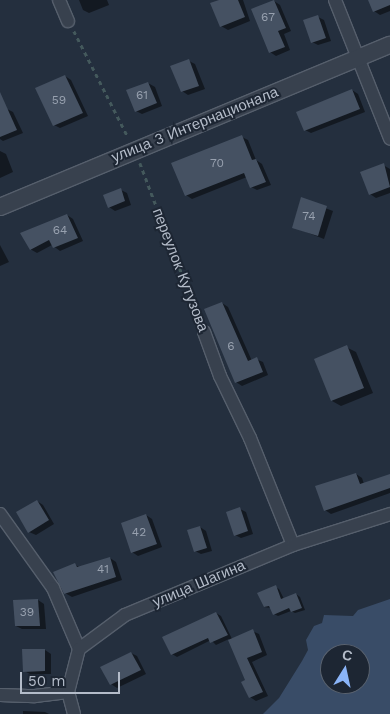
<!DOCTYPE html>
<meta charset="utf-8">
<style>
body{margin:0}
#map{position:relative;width:390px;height:714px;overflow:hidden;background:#242f3e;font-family:"Work Sans",sans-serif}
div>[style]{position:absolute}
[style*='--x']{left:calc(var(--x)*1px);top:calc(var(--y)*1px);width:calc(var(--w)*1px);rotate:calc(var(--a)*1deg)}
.water>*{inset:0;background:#394c67}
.shadow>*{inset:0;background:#0007}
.building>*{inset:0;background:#455162}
.path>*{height:2.5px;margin-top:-1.25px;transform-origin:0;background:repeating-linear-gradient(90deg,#44595c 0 4px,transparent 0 8px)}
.roads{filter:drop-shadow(1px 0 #565f6c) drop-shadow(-1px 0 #565f6c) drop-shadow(0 1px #565f6c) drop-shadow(0 -1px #565f6c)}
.minor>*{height:12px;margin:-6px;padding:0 6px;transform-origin:6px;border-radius:6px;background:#38414e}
.tertiary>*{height:16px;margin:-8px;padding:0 8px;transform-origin:8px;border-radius:8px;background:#38414e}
span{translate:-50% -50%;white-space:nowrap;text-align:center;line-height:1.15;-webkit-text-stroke:4px #1d2633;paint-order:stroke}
.number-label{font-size:12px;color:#98a1af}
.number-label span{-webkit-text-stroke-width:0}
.street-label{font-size:15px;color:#b4bcc9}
.north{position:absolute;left:320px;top:644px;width:50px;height:50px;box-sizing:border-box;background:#1d2633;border:1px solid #59626f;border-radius:50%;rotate:10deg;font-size:14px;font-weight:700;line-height:20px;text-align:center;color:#b4bcc9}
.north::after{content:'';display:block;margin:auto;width:18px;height:22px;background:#8ab4f8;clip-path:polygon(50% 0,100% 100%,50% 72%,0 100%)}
.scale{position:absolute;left:20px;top:672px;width:100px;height:22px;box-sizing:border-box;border:2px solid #b4bcc9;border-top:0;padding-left:6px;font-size:15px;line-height:18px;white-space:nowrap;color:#b4bcc9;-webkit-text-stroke:4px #1d2633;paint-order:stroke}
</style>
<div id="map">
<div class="water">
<i style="clip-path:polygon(evenodd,390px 599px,390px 714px,263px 714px,279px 698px,302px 661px,308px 650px,306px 640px,314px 626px,322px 623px,324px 615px,353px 616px,358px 610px,390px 599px,330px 654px,360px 654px,360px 684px,330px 684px,330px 654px)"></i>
</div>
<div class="shadow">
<i style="clip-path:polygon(79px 0,107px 0,109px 5px,89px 13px,83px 10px)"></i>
<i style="clip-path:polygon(223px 0,243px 0,250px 21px,228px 30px,221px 26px)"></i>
<i style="clip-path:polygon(369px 0,390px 0,390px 11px,380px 15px,374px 11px)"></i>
<i style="clip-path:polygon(274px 1px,280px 5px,291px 31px,284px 34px,290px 50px,276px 56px,270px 52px)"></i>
<i style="clip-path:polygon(318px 17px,324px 20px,331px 41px,318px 45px,312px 42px)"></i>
<i style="clip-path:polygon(189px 61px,195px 64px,205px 89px,188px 95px,182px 91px)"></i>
<i style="clip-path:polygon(65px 76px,71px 80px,88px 116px,60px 128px,54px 125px)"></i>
<i style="clip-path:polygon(148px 83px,155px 87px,162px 106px,142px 114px,136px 111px)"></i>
<i style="clip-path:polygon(352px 90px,358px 94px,365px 112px,311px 133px,305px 130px)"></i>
<i style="clip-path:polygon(7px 109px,13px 112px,23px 133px,3px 141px,0 139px,0 112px)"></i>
<i style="clip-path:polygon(242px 137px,248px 140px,256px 160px,262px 164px,271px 185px,257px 190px,251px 187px,247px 177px,192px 199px,186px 195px)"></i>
<i style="clip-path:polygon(0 151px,6px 154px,13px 172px,0 178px)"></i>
<i style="clip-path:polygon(383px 165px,390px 169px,390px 193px,376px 198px,370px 194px)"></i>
<i style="clip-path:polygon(121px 190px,127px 193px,131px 205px,115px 211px,109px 207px)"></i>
<i style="clip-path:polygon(301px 199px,333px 211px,324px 239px,293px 227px)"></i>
<i style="clip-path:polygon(67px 215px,73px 219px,83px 241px,60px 251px,52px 245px,37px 253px,30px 249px,22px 233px)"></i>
<i style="clip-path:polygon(0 245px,9px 262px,0 266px)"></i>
<i style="clip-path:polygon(222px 303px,228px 307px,252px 361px,256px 359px,263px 362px,268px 375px,242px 386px,236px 382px)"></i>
<i style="clip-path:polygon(346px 347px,356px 352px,373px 393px,341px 406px,332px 401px)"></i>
<i style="clip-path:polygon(356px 474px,362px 478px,364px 484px,390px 476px,390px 493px,331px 514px,325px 510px)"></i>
<i style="clip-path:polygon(37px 501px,43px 505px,54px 524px,36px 535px,29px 532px)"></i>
<i style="clip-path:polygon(240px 509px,246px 512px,253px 534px,241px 538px,235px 535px)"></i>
<i style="clip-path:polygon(146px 515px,152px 519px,162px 547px,138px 556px,132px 552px)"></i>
<i style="clip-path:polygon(200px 527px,206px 531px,212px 551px,201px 554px,195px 551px)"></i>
<i style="clip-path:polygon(110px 558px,116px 562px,122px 580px,72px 597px,65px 593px,75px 565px,80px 567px)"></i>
<i style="clip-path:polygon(275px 587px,279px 589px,284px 599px,296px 594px,300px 597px,305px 610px,295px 613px,291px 611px,278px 616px,274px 614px,271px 608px,264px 607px)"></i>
<i style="clip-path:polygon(38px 600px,44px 604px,46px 629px,22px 629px,16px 626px)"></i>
<i style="clip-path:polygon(216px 613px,221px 616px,232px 639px,252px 631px,259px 634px,267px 655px,252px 662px,268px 696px,256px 701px,250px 697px,247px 680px,229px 639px,216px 645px,211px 640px,177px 657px,172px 654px)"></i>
<i style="clip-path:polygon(45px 650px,51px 654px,51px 674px,30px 674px,24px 671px)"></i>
<i style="clip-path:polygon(131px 653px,137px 656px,146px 674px,117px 688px,111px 684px)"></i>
<i style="clip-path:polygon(23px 711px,45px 712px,49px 714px,23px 714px)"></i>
</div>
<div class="building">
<i style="clip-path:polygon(219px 0,238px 0,245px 17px,220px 27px,210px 3px)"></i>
<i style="clip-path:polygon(274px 0,286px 28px,278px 31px,285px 47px,269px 53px,251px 9px)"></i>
<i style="clip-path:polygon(368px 0,390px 0,390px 5px,373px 12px)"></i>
<i style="clip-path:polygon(318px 15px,326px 38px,311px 43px,303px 20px)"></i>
<i style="clip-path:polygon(189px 59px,199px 86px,181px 92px,170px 66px)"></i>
<i style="clip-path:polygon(65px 75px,83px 113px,53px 126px,35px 88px)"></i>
<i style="clip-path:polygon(148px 82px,157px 103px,135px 112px,126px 90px)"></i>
<i style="clip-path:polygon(352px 89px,360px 109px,304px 131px,296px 112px)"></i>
<i style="clip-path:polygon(0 92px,17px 130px,0 137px)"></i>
<i style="clip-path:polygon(242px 135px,252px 160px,256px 159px,266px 182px,250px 188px,244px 173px,185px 196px,171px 163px)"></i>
<i style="clip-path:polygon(384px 163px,390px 187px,369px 195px,360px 172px)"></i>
<i style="clip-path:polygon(121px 188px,125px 201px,108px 208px,103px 195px)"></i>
<i style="clip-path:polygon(301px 197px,327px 206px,318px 236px,292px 228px)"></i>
<i style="clip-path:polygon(67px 214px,78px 238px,53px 248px,49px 240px,30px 250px,20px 233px)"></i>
<i style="clip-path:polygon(222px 302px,248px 361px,257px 357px,263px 372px,235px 383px,204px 309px)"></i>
<i style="clip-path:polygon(347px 345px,364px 388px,331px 401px,314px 359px)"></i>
<i style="clip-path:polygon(356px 473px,360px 484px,390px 474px,390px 488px,324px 511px,315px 486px)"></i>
<i style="clip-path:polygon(37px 500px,49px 520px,28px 533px,16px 512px)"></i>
<i style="clip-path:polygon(240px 507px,248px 531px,234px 536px,226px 512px)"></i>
<i style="clip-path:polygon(146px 514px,157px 544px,131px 553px,121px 523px)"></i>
<i style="clip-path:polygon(200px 526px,207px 548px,194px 552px,187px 530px)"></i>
<i style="clip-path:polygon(110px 557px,116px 577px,64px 594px,53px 572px,75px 563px,77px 567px)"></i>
<i style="clip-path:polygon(276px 585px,281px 599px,296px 593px,302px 608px,291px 612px,289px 608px,273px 615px,269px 606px,264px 607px,257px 593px)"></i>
<i style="clip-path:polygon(38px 599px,40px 626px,15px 626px,13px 600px)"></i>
<i style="clip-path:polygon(216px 612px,228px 635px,210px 643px,208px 638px,171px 655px,162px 637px)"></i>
<i style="clip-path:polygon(253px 629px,262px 652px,247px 658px,263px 692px,249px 698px,241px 682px,245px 680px,228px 640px)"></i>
<i style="clip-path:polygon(22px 649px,45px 649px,45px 671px,23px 672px)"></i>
<i style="clip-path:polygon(131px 652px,141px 670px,110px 685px,100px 667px)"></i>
</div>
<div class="path">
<i style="--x:74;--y:31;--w:119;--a:63"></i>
<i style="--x:140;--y:163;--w:170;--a:69.3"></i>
</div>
<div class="roads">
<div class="minor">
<i style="--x:59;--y:0;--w:23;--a:67"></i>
<i style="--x:335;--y:0;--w:149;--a:68.3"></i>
<i style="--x:204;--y:332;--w:47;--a:70"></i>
<i style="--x:220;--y:376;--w:69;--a:64.2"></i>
<i style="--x:250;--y:438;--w:115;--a:68.1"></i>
<i style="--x:0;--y:514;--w:91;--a:54.4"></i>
<i style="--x:53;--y:588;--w:66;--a:66.9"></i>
<i style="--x:0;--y:695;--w:35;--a:2"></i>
<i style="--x:35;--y:696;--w:33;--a:-7"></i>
<i style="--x:74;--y:714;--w:23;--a:-105"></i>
<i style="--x:68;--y:692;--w:44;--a:-75.7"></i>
<i style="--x:79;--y:649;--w:57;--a:-36.5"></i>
<i style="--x:125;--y:615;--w:182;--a:-22.6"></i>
<i style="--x:293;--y:545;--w:102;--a:-17.7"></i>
</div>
<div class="tertiary">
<i style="--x:0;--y:207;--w:422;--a:-22.6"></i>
</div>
</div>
<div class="number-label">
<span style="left:268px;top:18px">67</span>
<span style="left:142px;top:96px">61</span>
<span style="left:59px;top:101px">59</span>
<span style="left:217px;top:164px">70</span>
<span style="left:309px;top:217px">74</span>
<span style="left:60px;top:231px">64</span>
<span style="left:231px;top:347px">6</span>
<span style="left:139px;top:533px">42</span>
<span style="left:103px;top:570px">41</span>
<span style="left:27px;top:613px">39</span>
</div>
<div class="street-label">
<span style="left:195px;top:125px;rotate:-22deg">улица 3 Интернационала</span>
<span style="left:180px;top:270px;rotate:69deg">переулок Кутузова</span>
<span style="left:199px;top:584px;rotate:-23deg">улица Шагина</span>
</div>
<div class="north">С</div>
<div class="scale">50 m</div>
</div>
